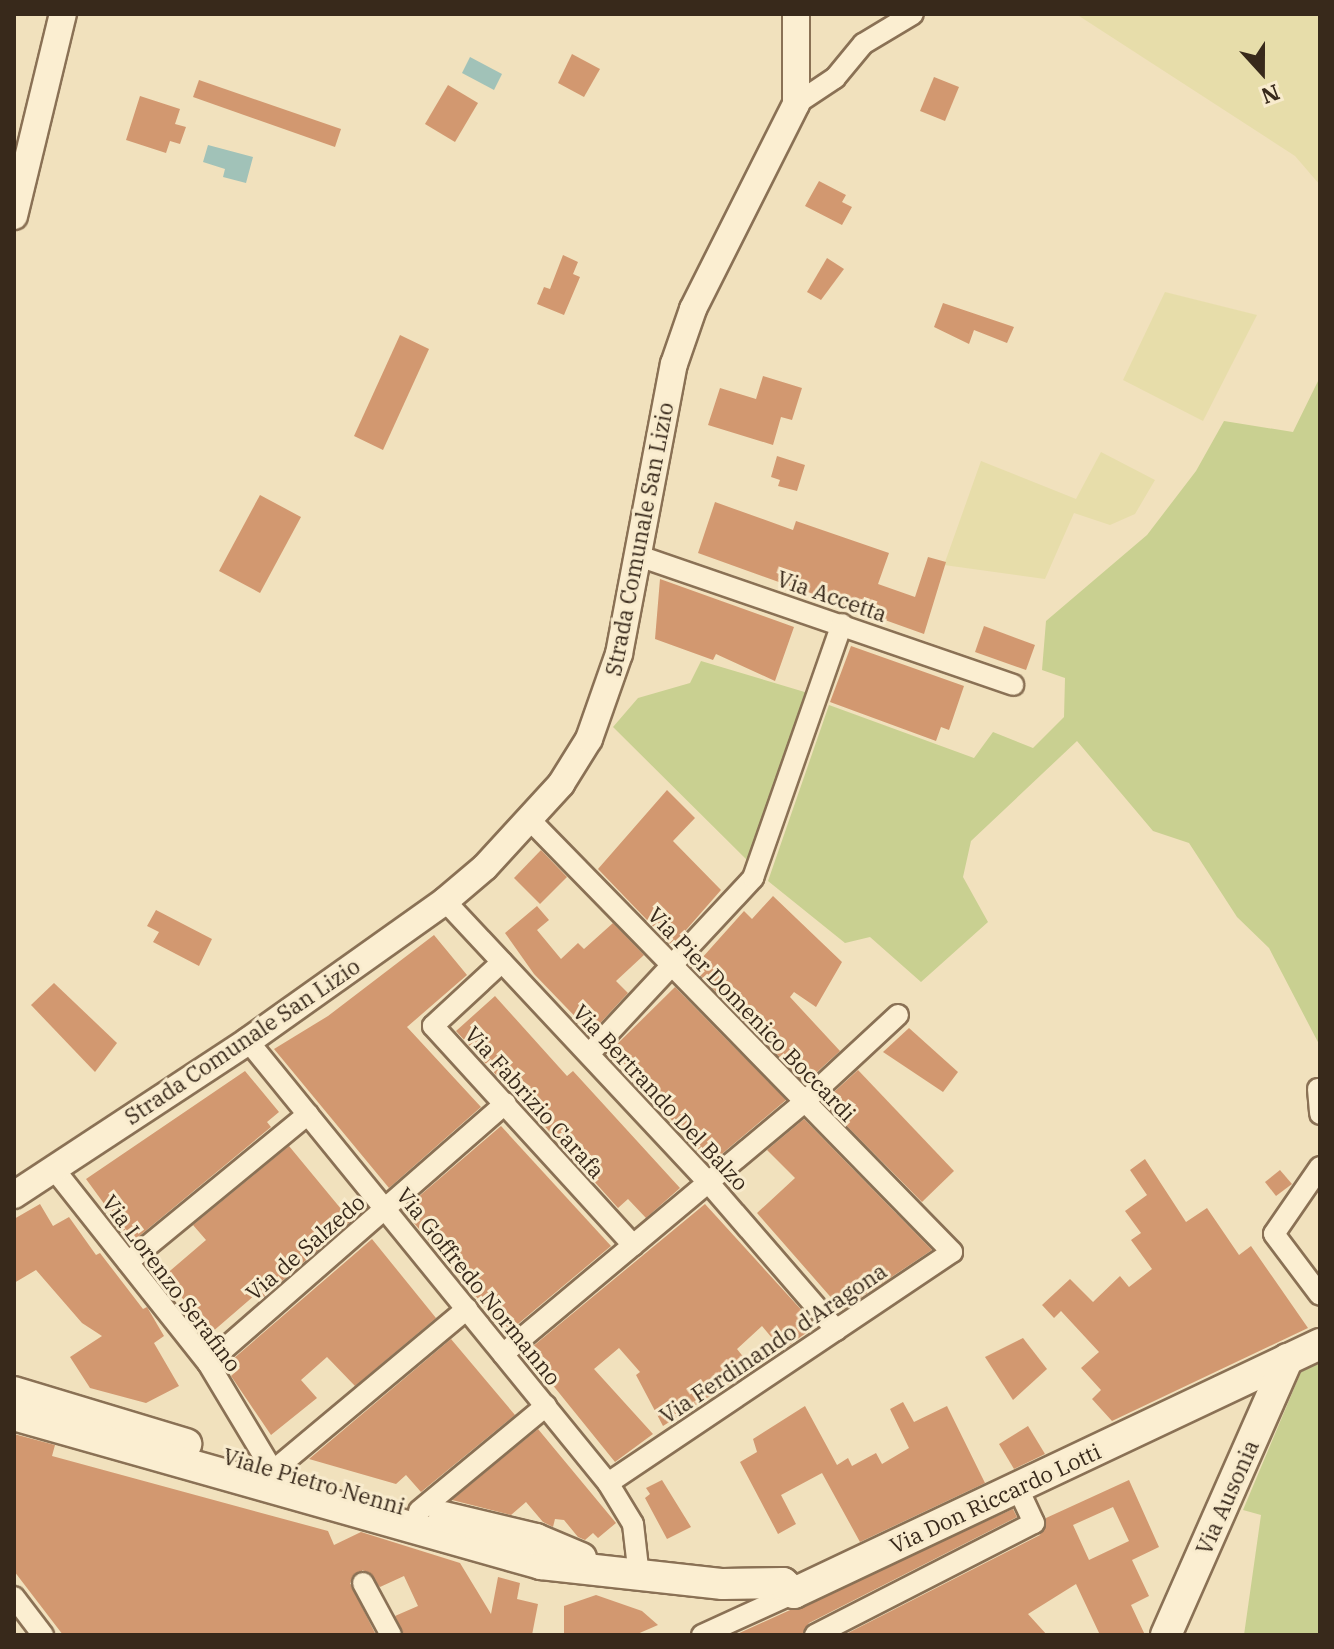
<!DOCTYPE html>
<style>
body{margin:0}
#map{position:relative;width:1334px;height:1649px;overflow:hidden;background:#f1e1bd;font-family:"IBM Plex Serif",serif}
div>[style]{position:absolute}
[style*='--x']{left:calc(var(--x)*1px);top:calc(var(--y)*1px);width:calc(var(--w)*1px);rotate:calc(var(--a)*1deg)}
.farmland>*{inset:0;background:#e7ddaa}
.green>*{inset:0;background:#c9d091}
.water>*{inset:0;background:#a1c2b8}
.building>*{inset:0;background:#d29870}
.roads{filter:drop-shadow(2px 0 #8a7155) drop-shadow(-2px 0 #8a7155) drop-shadow(0 2px #8a7155) drop-shadow(0 -2px #8a7155)}
.minor>*{height:20px;margin:-10px;padding:0 10px;transform-origin:10px;border-radius:10px;background:#fbeed1}
.tertiary>*{height:26px;margin:-13px;padding:0 13px;transform-origin:13px;border-radius:13px;background:#fbeed1}
.secondary>*{height:30px;margin:-15px;padding:0 15px;transform-origin:15px;border-radius:15px;background:#fbeed1}
span{translate:-50% -50%;white-space:nowrap;text-align:center;line-height:1.15;-webkit-text-stroke:6px #f8ebcd;paint-order:stroke}
.street-label{font-size:22px;color:#38291b}
.frame{position:absolute;inset:0;border:16px solid #38291b;pointer-events:none}
.north{position:absolute;left:1222px;top:32px;width:80px;height:80px;-webkit-text-stroke:6px #f8ebcd;paint-order:stroke;rotate:159deg;font-size:22px;font-weight:700;line-height:32px;text-align:center;color:#38291b}
.north::after{content:'';display:block;margin:auto;width:28px;height:36px;background:#38291b;clip-path:polygon(50% 0,100% 100%,50% 72%,0 100%)}
</style>
<div id="map">
<div class="farmland">
<i style="clip-path:polygon(1076px 14px,1320px 14px,1320px 185px,1295px 156px)"></i>
<i style="clip-path:polygon(1165px 292px,1257px 315px,1203px 421px,1123px 380px)"></i>
<i style="clip-path:polygon(1101px 452px,1155px 480px,1135px 514px,1110px 525px,1074px 513px,1045px 579px,944px 565px,981px 461px,1076px 499px)"></i>
</div>
<div class="green">
<i style="clip-path:polygon(1320px 377px,1320px 1046px,1269px 948px,1237px 917px,1189px 843px,1153px 831px,1077px 741px,971px 841px,963px 877px,988px 922px,921px 982px,870px 937px,845px 943px,768px 881px,829px 705px,974px 758px,993px 732px,1033px 748px,1064px 717px,1065px 678px,1042px 670px,1046px 621px,1147px 535px,1196px 471px,1224px 421px,1293px 432px)"></i>
<i style="clip-path:polygon(701px 661px,808px 693px,750px 863px,613px 727px,638px 698px,690px 683px)"></i>
<i style="clip-path:polygon(1320px 1363px,1320px 1635px,1244px 1635px,1261px 1515px,1243px 1510px,1301px 1372px)"></i>
</div>
<div class="water">
<i style="clip-path:polygon(470px 57px,502px 74px,494px 90px,462px 73px)"></i>
<i style="clip-path:polygon(208px 145px,253px 157px,246px 183px,223px 177px,225px 169px,203px 162px)"></i>
</div>
<div class="building">
<i style="clip-path:polygon(572px 54px,600px 69px,584px 97px,558px 83px)"></i>
<i style="clip-path:polygon(934px 77px,959px 87px,945px 121px,920px 111px)"></i>
<i style="clip-path:polygon(199px 80px,341px 129px,335px 147px,193px 97px)"></i>
<i style="clip-path:polygon(448px 85px,478px 103px,455px 142px,425px 124px)"></i>
<i style="clip-path:polygon(140px 96px,180px 109px,175px 124px,186px 127px,180px 144px,170px 141px,166px 153px,126px 140px)"></i>
<i style="clip-path:polygon(819px 181px,846px 195px,842px 202px,852px 207px,842px 225px,805px 206px)"></i>
<i style="clip-path:polygon(563px 255px,578px 262px,573px 274px,580px 277px,564px 315px,537px 304px,544px 287px,550px 289px)"></i>
<i style="clip-path:polygon(827px 258px,844px 269px,821px 300px,807px 292px)"></i>
<i style="clip-path:polygon(943px 303px,1014px 327px,1007px 343px,974px 330px,969px 344px,934px 327px)"></i>
<i style="clip-path:polygon(400px 335px,429px 349px,383px 450px,354px 436px)"></i>
<i style="clip-path:polygon(763px 376px,802px 388px,792px 420px,781px 417px,773px 445px,708px 425px,720px 388px,756px 399px)"></i>
<i style="clip-path:polygon(777px 456px,805px 465px,797px 491px,778px 486px,780px 480px,771px 477px)"></i>
<i style="clip-path:polygon(260px 495px,301px 517px,260px 593px,219px 571px)"></i>
<i style="clip-path:polygon(715px 502px,793px 530px,796px 521px,889px 553px,878px 584px,915px 597px,928px 557px,946px 562px,924px 634px,698px 553px)"></i>
<i style="clip-path:polygon(660px 579px,794px 627px,775px 681px,716px 654px,713px 660px,655px 639px)"></i>
<i style="clip-path:polygon(984px 626px,1035px 645px,1026px 670px,975px 652px)"></i>
<i style="clip-path:polygon(851px 646px,964px 686px,949px 730px,941px 727px,936px 741px,830px 702px)"></i>
<i style="clip-path:polygon(667px 790px,695px 818px,673px 841px,721px 890px,672px 946px,598px 869px)"></i>
<i style="clip-path:polygon(541px 850px,567px 877px,540px 904px,514px 878px)"></i>
<i style="clip-path:polygon(773px 896px,842px 962px,816px 1007px,794px 992px,790px 997px,840px 1051px,805px 1083px,693px 968px,744px 911px,752px 919px)"></i>
<i style="clip-path:polygon(537px 906px,549px 920px,537px 930px,561px 959px,578px 943px,584px 949px,613px 923px,644px 955px,616px 981px,628px 993px,591px 1033px,534px 974px,505px 933px)"></i>
<i style="clip-path:polygon(156px 910px,212px 939px,199px 966px,153px 942px,159px 932px,147px 926px)"></i>
<i style="clip-path:polygon(434px 935px,467px 975px,407px 1027px,481px 1107px,389px 1188px,274px 1049px,328px 1016px)"></i>
<i style="clip-path:polygon(54px 983px,117px 1043px,95px 1072px,31px 1005px)"></i>
<i style="clip-path:polygon(675px 987px,786px 1100px,711px 1163px,609px 1052px)"></i>
<i style="clip-path:polygon(495px 996px,567px 1076px,573px 1071px,680px 1188px,646px 1218px,628px 1199px,618px 1208px,531px 1111px,541px 1102px,509px 1066px,498px 1077px,456px 1031px)"></i>
<i style="clip-path:polygon(909px 1028px,958px 1072px,943px 1092px,883px 1052px)"></i>
<i style="clip-path:polygon(858px 1070px,954px 1171px,922px 1202px,823px 1102px)"></i>
<i style="clip-path:polygon(245px 1071px,279px 1112px,267px 1122px,271px 1127px,132px 1242px,86px 1179px)"></i>
<i style="clip-path:polygon(804px 1119px,932px 1250px,842px 1310px,757px 1213px,795px 1178px,767px 1150px)"></i>
<i style="clip-path:polygon(501px 1126px,611px 1246px,507px 1333px,403px 1210px)"></i>
<i style="clip-path:polygon(289px 1146px,351px 1221px,259px 1301px,255px 1295px,211px 1333px,164px 1276px,206px 1240px,193px 1225px)"></i>
<i style="clip-path:polygon(1145px 1159px,1186px 1222px,1207px 1208px,1239px 1255px,1251px 1246px,1308px 1328px,1112px 1421px,1092px 1399px,1101px 1390px,1081px 1368px,1099px 1352px,1061px 1311px,1054px 1318px,1042px 1305px,1070px 1279px,1093px 1302px,1120px 1276px,1129px 1287px,1152px 1269px,1131px 1240px,1141px 1233px,1125px 1211px,1147px 1195px,1130px 1170px)"></i>
<i style="clip-path:polygon(1280px 1170px,1292px 1184px,1276px 1196px,1265px 1182px)"></i>
<i style="clip-path:polygon(40px 1204px,53px 1226px,69px 1217px,96px 1255px,100px 1253px,143px 1309px,147px 1307px,164px 1336px,154px 1343px,179px 1386px,146px 1403px,90px 1388px,70px 1357px,102px 1336px,82px 1323px,36px 1270px,14px 1283px,14px 1219px)"></i>
<i style="clip-path:polygon(705px 1204px,816px 1326px,782px 1350px,762px 1326px,737px 1349px,753px 1369px,663px 1426px,636px 1375px,640px 1372px,619px 1348px,594px 1369px,653px 1434px,615px 1462px,526px 1352px)"></i>
<i style="clip-path:polygon(372px 1239px,436px 1318px,355px 1386px,327px 1357px,301px 1380px,317px 1398px,271px 1435px,231px 1376px,240px 1368px,233px 1359px)"></i>
<i style="clip-path:polygon(1023px 1338px,1047px 1369px,1013px 1400px,985px 1357px)"></i>
<i style="clip-path:polygon(451px 1339px,515px 1415px,421px 1492px,406px 1475px,396px 1484px,309px 1459px)"></i>
<i style="clip-path:polygon(903px 1402px,914px 1422px,947px 1406px,985px 1483px,860px 1542px,822px 1473px,781px 1495px,796px 1524px,778px 1534px,740px 1462px,757px 1452px,753px 1439px,805px 1406px,837px 1465px,848px 1458px,852px 1466px,876px 1453px,882px 1464px,909px 1448px,890px 1409px)"></i>
<i style="clip-path:polygon(1028px 1426px,1045px 1454px,1014px 1469px,999px 1444px)"></i>
<i style="clip-path:polygon(538px 1429px,616px 1523px,598px 1538px,593px 1533px,585px 1540px,578px 1537px,564px 1520px,555px 1519px,553px 1527px,543px 1522px,526px 1502px,511px 1515px,452px 1500px)"></i>
<i style="clip-path:polygon(14px 1434px,55px 1445px,52px 1456px,328px 1531px,334px 1545px,361px 1532px,460px 1563px,491px 1614px,498px 1577px,520px 1583px,517px 1599px,538px 1604px,532px 1635px,404px 1635px,395px 1616px,418px 1606px,404px 1576px,380px 1587px,363px 1570px,350px 1583px,376px 1635px,63px 1635px,14px 1571px)"></i>
<i style="clip-path:polygon(662px 1480px,691px 1527px,667px 1539px,645px 1498px,650px 1494px,646px 1488px)"></i>
<i style="clip-path:polygon(evenodd,1129px 1480px,1159px 1547px,1132px 1560px,1149px 1596px,1131px 1605px,1145px 1635px,1100px 1635px,1076px 1584px,1028px 1614px,1047px 1635px,844px 1635px,1040px 1535px,1046px 1518px,1129px 1480px,1113px 1507px,1129px 1541px,1089px 1560px,1073px 1525px,1113px 1507px)"></i>
<i style="clip-path:polygon(1013px 1509px,1017px 1517px,809px 1623px,802px 1635px,735px 1635px)"></i>
<i style="clip-path:polygon(596px 1595px,642px 1611px,658px 1625px,635px 1635px,564px 1635px,564px 1606px)"></i>
</div>
<div class="roads">
<div class="minor">
<i style="--x:796;--y:104;--w:47;--a:-33.7"></i>
<i style="--x:835;--y:78;--w:44;--a:-50.5"></i>
<i style="--x:863;--y:44;--w:58;--a:-31"></i>
<i style="--x:636;--y:555;--w:399;--a:19"></i>
<i style="--x:530;--y:820;--w:604;--a:45.67"></i>
<i style="--x:952;--y:1252;--w:414;--a:146.1"></i>
<i style="--x:445;--y:901;--w:385;--a:46.9"></i>
<i style="--x:708;--y:1182;--w:196;--a:49.1"></i>
<i style="--x:502;--y:962;--w:94;--a:137.2"></i>
<i style="--x:433;--y:1026;--w:297;--a:47.6"></i>
<i style="--x:248;--y:1041;--w:570;--a:50.84"></i>
<i style="--x:608;--y:1483;--w:48;--a:58.6"></i>
<i style="--x:633;--y:1524;--w:53;--a:83.5"></i>
<i style="--x:589;--y:1054;--w:241;--a:-47"></i>
<i style="--x:753;--y:878;--w:269;--a:-70.7"></i>
<i style="--x:1318;--y:1089;--w:25;--a:85"></i>
<i style="--x:1320;--y:1167;--w:81;--a:124.5"></i>
<i style="--x:1274;--y:1234;--w:76;--a:53"></i>
<i style="--x:54;--y:1169;--w:248;--a:51.6"></i>
<i style="--x:208;--y:1363;--w:126;--a:59"></i>
<i style="--x:273;--y:1471;--w:253;--a:-39.9"></i>
<i style="--x:128;--y:1262;--w:233;--a:-39.4"></i>
<i style="--x:503;--y:1354;--w:393;--a:-39.9"></i>
<i style="--x:804;--y:1102;--w:128;--a:-42.8"></i>
<i style="--x:208;--y:1363;--w:395;--a:-41.1"></i>
<i style="--x:419;--y:1511;--w:165;--a:-39.6"></i>
<i style="--x:363;--y:1583;--w:59;--a:61.7"></i>
<i style="--x:14;--y:1597;--w:48;--a:52.7"></i>
<i style="--x:702;--y:1635;--w:101;--a:-24.5"></i>
<i style="--x:815;--y:1635;--w:246;--a:-27.1"></i>
<i style="--x:1034;--y:1523;--w:38;--a:-115"></i>
</div>
<div class="tertiary">
<i style="--x:14;--y:216;--w:208;--a:-76.4"></i>
<i style="--x:14;--y:1195;--w:280;--a:-33.3"></i>
<i style="--x:248;--y:1041;--w:242;--a:-35.4"></i>
<i style="--x:445;--y:901;--w:52;--a:-40.4"></i>
<i style="--x:485;--y:867;--w:113;--a:-47.5"></i>
<i style="--x:561;--y:784;--w:53;--a:-58.1"></i>
<i style="--x:589;--y:739;--w:90;--a:-70.6"></i>
<i style="--x:619;--y:654;--w:295;--a:-79.3"></i>
<i style="--x:674;--y:364;--w:58;--a:-70.9"></i>
<i style="--x:693;--y:309;--w:229;--a:-63.3"></i>
<i style="--x:796;--y:104;--w:90;--a:-90"></i>
</div>
<div class="secondary">
<i style="--x:14;--y:1392;--w:180;--a:16.8"></i>
<i style="--x:14;--y:1415;--w:548;--a:15.79"></i>
<i style="--x:541;--y:1564;--w:183;--a:6.3"></i>
<i style="--x:723;--y:1584;--w:60;--a:-1"></i>
<i style="--x:783;--y:1583;--w:15;--a:42"></i>
<i style="--x:794;--y:1593;--w:582;--a:-25.33"></i>
<i style="--x:444;--y:1517;--w:95;--a:13.4"></i>
<i style="--x:536;--y:1539;--w:49;--a:22.9"></i>
<i style="--x:1166;--y:1635;--w:302;--a:-66.2"></i>
</div>
</div>
<div class="street-label">
<span style="left:639px;top:539px;rotate:-79deg">Strada Comunale San Lizio</span>
<span style="left:832px;top:596px;rotate:19deg">Via Accetta</span>
<span style="left:752px;top:1014px;rotate:46deg">Via Pier Domenico Boccardi</span>
<span style="left:242px;top:1041px;rotate:-34deg">Strada Comunale San Lizio</span>
<span style="left:661px;top:1097px;rotate:47deg">Via Bertrando Del Balzo</span>
<span style="left:535px;top:1102px;rotate:48deg">Via Fabrizio Carafa</span>
<span style="left:305px;top:1247px;rotate:-41deg">Via de Salzedo</span>
<span style="left:172px;top:1283px;rotate:53deg">Via Lorenzo Serafino</span>
<span style="left:479px;top:1286px;rotate:51deg">Via Goffredo Normanno</span>
<span style="left:773px;top:1343px;rotate:-34deg">Via Ferdinando d'Aragona</span>
<span style="left:314px;top:1481px;rotate:16deg">Viale Pietro Nenni</span>
<span style="left:1227px;top:1497px;rotate:-66deg">Via Ausonia</span>
<span style="left:995px;top:1498px;rotate:-25deg">Via Don Riccardo Lotti</span>
</div>
<div class="frame"></div>
<div class="north">N</div>
</div>
